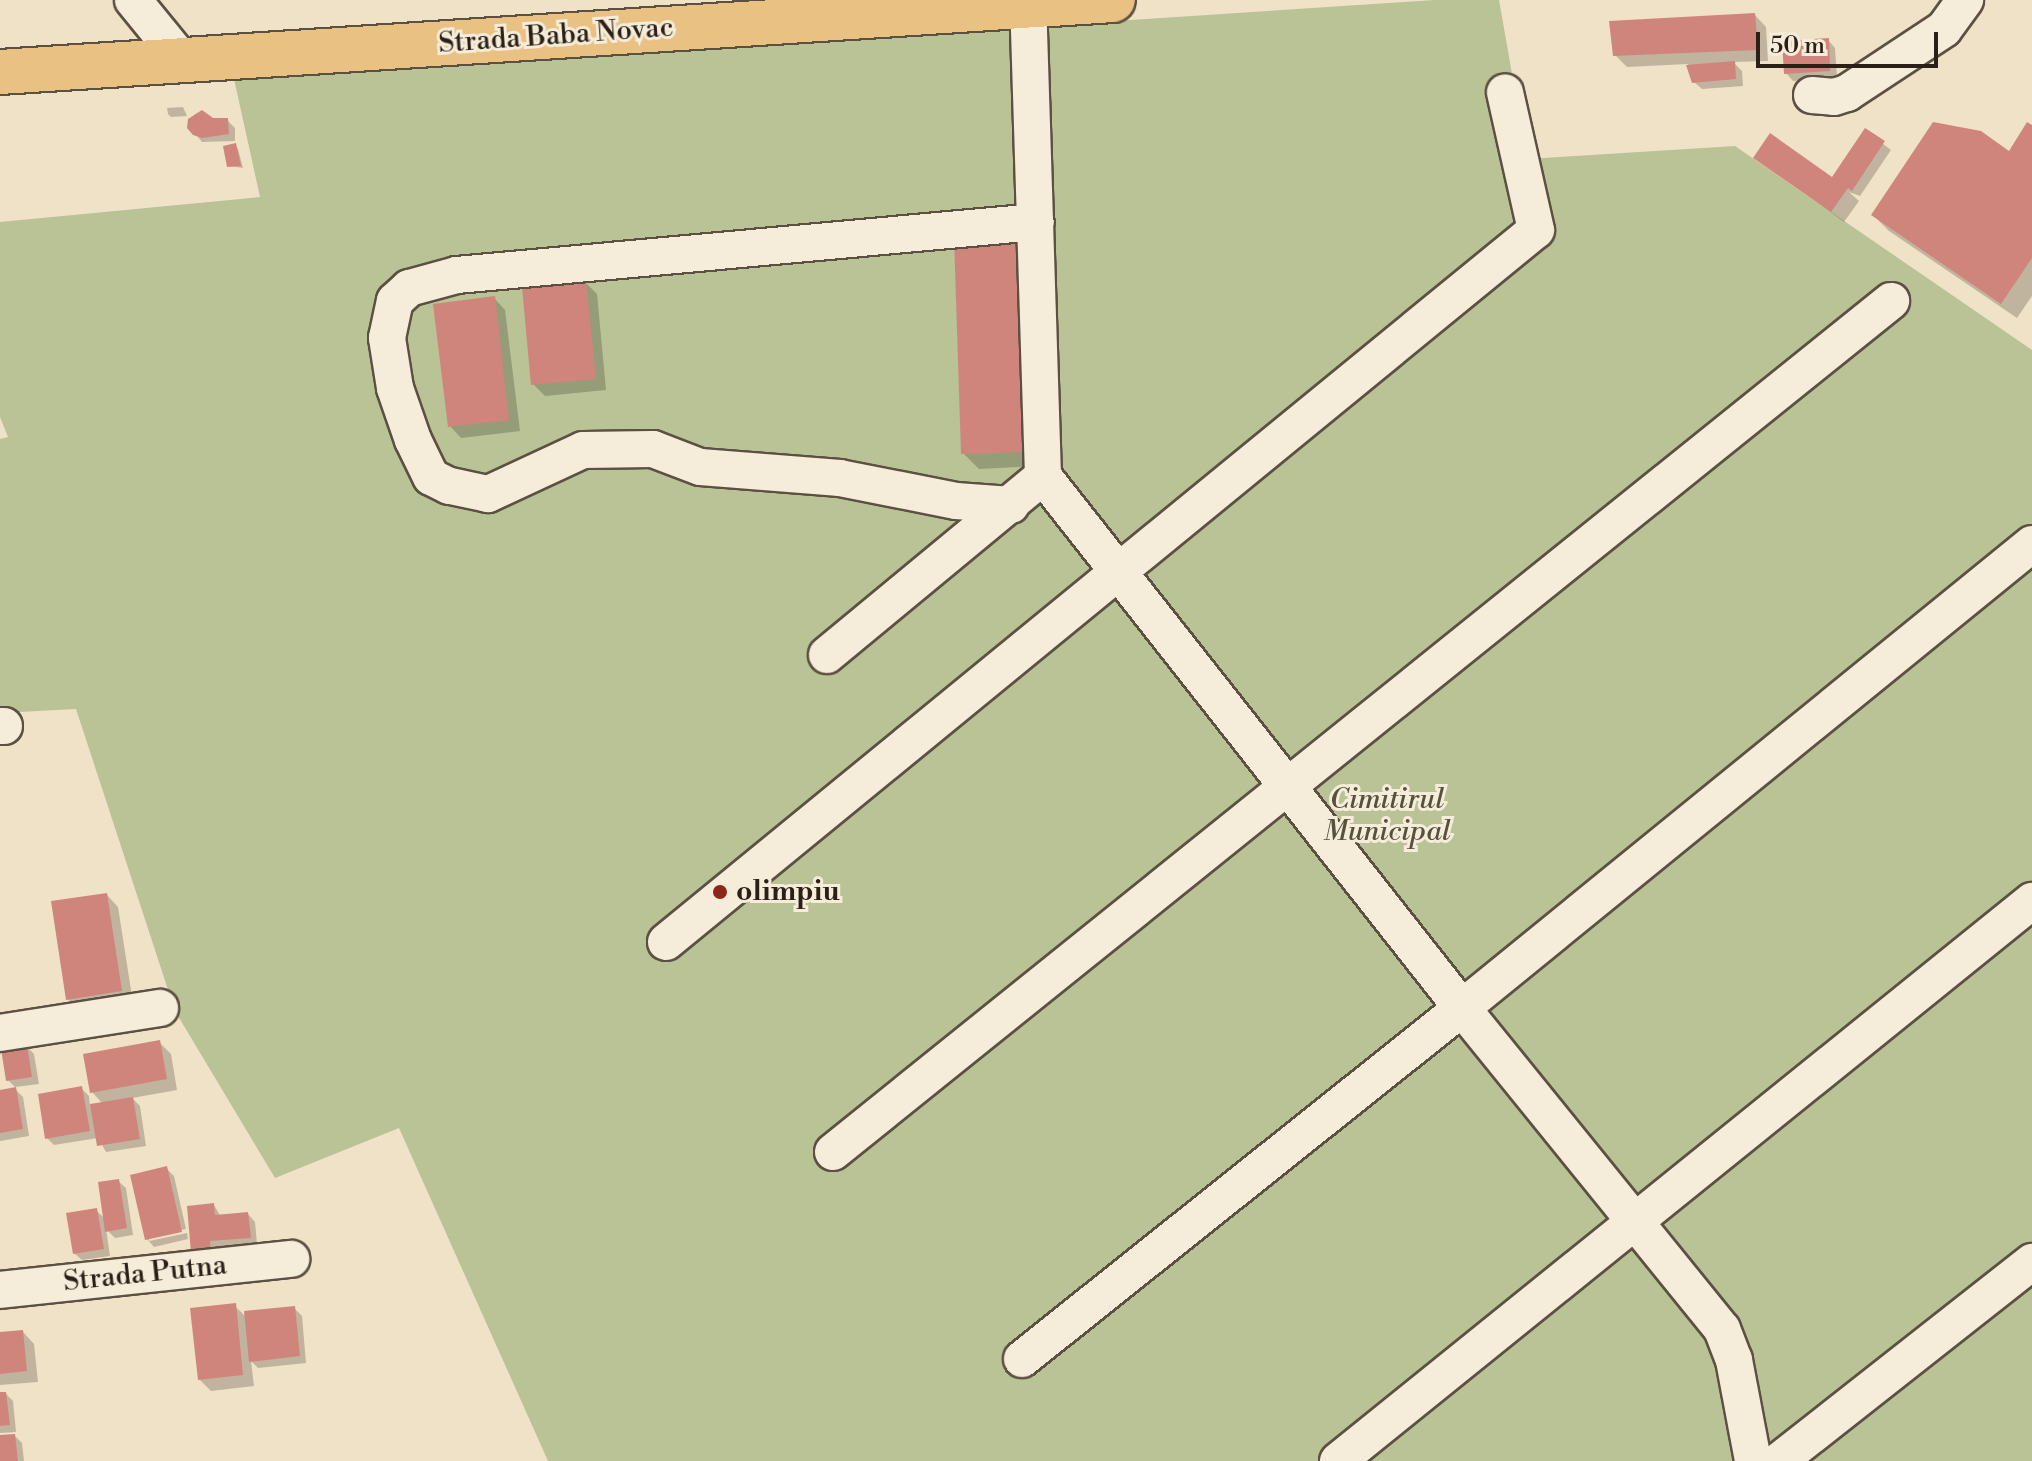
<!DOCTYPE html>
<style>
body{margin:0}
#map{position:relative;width:2032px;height:1461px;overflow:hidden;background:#f0e2c6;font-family:"Libre Bodoni",serif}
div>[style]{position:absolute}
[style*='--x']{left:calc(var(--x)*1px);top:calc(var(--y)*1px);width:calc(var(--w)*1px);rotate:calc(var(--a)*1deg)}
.green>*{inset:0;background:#b9c396}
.shadow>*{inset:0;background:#0003}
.building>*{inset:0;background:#d0857c}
.roads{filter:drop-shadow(2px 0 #5c5043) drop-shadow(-2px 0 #5c5043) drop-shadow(0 2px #5c5043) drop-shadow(0 -2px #5c5043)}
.minor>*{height:36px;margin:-18px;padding:0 18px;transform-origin:18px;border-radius:18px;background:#f5ecda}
.major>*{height:44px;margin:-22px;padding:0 22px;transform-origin:22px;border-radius:22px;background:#e8c183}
.dots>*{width:22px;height:22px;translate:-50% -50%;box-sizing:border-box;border:4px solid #f5ecda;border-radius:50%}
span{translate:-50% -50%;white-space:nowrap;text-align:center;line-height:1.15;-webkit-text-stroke:6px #f5ecda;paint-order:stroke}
.street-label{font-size:28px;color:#2a2017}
.park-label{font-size:28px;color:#55513d;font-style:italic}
.poi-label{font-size:28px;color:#2a2017;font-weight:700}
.left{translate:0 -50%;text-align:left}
.scale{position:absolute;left:1756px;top:32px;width:182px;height:36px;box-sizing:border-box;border:4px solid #2a2017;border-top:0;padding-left:10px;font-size:24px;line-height:28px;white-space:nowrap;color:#2a2017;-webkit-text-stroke:6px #f5ecda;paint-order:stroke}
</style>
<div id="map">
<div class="green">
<i style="clip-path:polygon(1435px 0,1499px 0,1527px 159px,1735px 146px,2032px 350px,2032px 1461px,548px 1461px,399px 1128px,275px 1178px,175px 1011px,76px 709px,0 713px,0 439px,8px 437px,0 417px,0 222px,260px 197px,234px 79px)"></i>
</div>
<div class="shadow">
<i style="clip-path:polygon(1755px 15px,1766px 27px,1768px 61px,1733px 62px,1742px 71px,1743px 86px,1702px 89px,1694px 82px,1688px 64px,1627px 67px,1615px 55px)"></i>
<i style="clip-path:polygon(1828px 40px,1835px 48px,1837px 78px,1793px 81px,1786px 73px)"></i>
<i style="clip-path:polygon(183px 107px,187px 116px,171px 117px,168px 114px,167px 108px)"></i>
<i style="clip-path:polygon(202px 113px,212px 119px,227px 120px,235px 128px,235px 141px,202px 142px,190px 127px,195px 114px)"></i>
<i style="clip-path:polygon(2032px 127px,2032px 296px,2017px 318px,1889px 231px,1873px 215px,2009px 154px)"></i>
<i style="clip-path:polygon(1865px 130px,1891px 150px,1860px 196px,1849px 192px,1859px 201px,1844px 222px,1756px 157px,1832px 179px)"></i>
<i style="clip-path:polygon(235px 146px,238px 149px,243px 168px,229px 166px)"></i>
<i style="clip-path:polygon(1014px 237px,1030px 253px,1037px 466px,979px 469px,963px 453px)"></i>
<i style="clip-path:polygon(585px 282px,597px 294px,606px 390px,545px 396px,533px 384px)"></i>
<i style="clip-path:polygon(494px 298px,505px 310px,520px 431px,461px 438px,450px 426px)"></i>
<i style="clip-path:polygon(107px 895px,118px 907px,133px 1003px,80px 1011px,68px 999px)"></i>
<i style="clip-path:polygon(159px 1042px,171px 1054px,177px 1090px,132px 1098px,140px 1106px,146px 1146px,106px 1152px,98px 1138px,54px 1145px,47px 1138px,81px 1088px,89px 1096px,90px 1106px,103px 1104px,92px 1092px)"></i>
<i style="clip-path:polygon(27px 1047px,34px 1054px,39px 1084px,15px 1087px,8px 1080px)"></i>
<i style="clip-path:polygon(15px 1089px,23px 1097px,29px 1136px,0 1141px,0 1092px)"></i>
<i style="clip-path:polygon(167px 1169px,174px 1176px,186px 1229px,149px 1237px,149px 1241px,187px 1233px,188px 1239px,154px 1247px,147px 1239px)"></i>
<i style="clip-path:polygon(118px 1181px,126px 1188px,133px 1235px,115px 1238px,106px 1229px,110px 1256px,82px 1260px,74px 1253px,96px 1210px,106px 1220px)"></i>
<i style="clip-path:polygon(214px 1205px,221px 1217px,248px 1214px,255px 1222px,257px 1244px,217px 1248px,218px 1258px,200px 1260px)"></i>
<i style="clip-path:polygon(235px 1306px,246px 1317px,294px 1308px,302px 1316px,306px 1363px,258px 1368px,251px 1361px,254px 1386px,211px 1391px,199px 1379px)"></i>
<i style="clip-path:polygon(23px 1332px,34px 1344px,38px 1382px,0 1385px,0 1334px)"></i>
<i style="clip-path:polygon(0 1394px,6px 1394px,13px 1401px,16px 1432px,0 1433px)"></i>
<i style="clip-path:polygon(15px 1436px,22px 1443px,24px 1461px,0 1461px,0 1437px)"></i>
</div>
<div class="building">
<i style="clip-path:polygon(1755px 13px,1758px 50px,1613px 56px,1609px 21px)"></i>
<i style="clip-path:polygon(1829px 38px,1830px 71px,1784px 74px,1782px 41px)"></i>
<i style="clip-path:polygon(1735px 61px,1736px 79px,1692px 83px,1686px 65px)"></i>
<i style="clip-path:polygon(202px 110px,213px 118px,228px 118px,229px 134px,202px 138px,193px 135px,187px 128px,188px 119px)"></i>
<i style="clip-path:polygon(1933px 122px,1981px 131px,2009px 151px,2027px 122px,2032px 125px,2032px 258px,2001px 304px,1871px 215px)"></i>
<i style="clip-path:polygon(1865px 128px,1885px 141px,1852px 191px,1848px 188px,1831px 212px,1753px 158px,1770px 133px,1832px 177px)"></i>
<i style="clip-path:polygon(236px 143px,241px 166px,227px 167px,223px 146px)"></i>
<i style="clip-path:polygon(1015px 235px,1023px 452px,961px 454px,954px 237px)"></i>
<i style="clip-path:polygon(586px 280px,596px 379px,531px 385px,522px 287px)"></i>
<i style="clip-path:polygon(495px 296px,509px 420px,448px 427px,433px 304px)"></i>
<i style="clip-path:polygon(107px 893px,122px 991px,66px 1000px,51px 901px)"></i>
<i style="clip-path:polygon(160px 1040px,167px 1079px,90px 1093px,83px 1054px)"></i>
<i style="clip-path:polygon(27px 1045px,32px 1077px,6px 1081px,1px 1049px)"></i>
<i style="clip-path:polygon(82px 1086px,90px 1131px,45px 1139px,38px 1094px)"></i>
<i style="clip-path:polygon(16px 1087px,23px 1129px,0 1133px,0 1090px)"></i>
<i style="clip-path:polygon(133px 1097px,140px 1139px,97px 1146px,90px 1104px)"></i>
<i style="clip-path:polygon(167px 1166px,182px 1232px,145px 1240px,130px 1175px)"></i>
<i style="clip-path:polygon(119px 1179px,127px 1228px,105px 1232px,98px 1182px)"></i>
<i style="clip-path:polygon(214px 1203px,215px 1215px,248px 1212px,251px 1238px,210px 1241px,211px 1251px,191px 1253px,187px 1206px)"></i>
<i style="clip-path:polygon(97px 1208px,104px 1249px,73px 1254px,66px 1213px)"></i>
<i style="clip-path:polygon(236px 1303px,243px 1375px,198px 1380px,190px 1308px)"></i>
<i style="clip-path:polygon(295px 1306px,300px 1356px,249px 1362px,244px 1311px)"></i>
<i style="clip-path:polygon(23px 1330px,27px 1371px,0 1374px,0 1332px)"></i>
<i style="clip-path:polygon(0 1392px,6px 1392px,10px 1425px,0 1426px)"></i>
<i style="clip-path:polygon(15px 1434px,18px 1461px,0 1461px,0 1435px)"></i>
</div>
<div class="roads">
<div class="minor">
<i style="--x:133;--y:0;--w:76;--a:50.9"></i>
<i style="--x:1812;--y:95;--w:22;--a:5"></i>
<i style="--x:1834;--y:97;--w:14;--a:-17"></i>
<i style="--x:1847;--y:93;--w:116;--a:-33.4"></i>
<i style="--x:1944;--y:29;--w:36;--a:-54"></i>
<i style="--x:1043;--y:476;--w:677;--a:51.78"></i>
<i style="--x:1462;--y:1008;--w:413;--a:51"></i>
<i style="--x:1722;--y:1329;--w:33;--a:69"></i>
<i style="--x:1734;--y:1360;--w:103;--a:79.3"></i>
<i style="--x:1011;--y:505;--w:55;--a:-175.8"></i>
<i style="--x:956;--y:501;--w:118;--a:-168.8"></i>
<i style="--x:840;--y:478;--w:140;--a:-175.5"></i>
<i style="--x:700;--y:467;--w:50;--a:-159"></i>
<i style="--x:653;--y:449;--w:70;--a:179.2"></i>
<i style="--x:583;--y:450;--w:105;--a:155.1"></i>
<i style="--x:488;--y:494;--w:40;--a:-168"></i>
<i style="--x:449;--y:486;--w:20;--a:-153"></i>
<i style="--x:431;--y:477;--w:41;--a:-115.9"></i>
<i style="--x:413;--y:440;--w:55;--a:-109.1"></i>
<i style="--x:395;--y:388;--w:51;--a:-99.1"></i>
<i style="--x:387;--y:338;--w:38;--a:-78"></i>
<i style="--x:395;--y:301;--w:19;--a:-43"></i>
<i style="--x:409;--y:288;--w:50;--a:-15.2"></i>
<i style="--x:457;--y:275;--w:581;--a:-5.23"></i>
<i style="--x:827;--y:655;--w:281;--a:-39.6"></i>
<i style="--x:1043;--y:476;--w:471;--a:-91.8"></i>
<i style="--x:0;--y:726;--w:4;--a:0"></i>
<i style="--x:666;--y:942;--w:1124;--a:-39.3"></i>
<i style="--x:1536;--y:230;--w:141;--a:-102.7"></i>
<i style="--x:0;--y:1033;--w:162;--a:-8.9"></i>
<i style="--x:833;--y:1152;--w:1358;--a:-38.81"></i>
<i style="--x:0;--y:1290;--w:293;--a:-6.1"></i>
<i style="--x:1022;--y:1359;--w:563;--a:-38.58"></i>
<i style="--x:1462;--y:1008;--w:735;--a:-39.15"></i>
<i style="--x:1338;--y:1461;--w:892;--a:-38.9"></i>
<i style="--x:1779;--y:1461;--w:322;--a:-38.2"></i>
</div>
<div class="major">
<i style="--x:0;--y:72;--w:1115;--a:-3.7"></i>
</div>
</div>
<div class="dots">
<i style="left:720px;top:892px;background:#8f2418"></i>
</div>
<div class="street-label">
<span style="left:556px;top:36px;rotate:-4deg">Strada Baba Novac</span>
<span style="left:145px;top:1274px;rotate:-6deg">Strada Putna</span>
</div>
<div class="park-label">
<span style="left:1387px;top:816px">Cimitirul<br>Municipal</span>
</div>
<div class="poi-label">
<span class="left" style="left:736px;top:892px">olimpiu</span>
</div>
<div class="scale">50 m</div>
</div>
